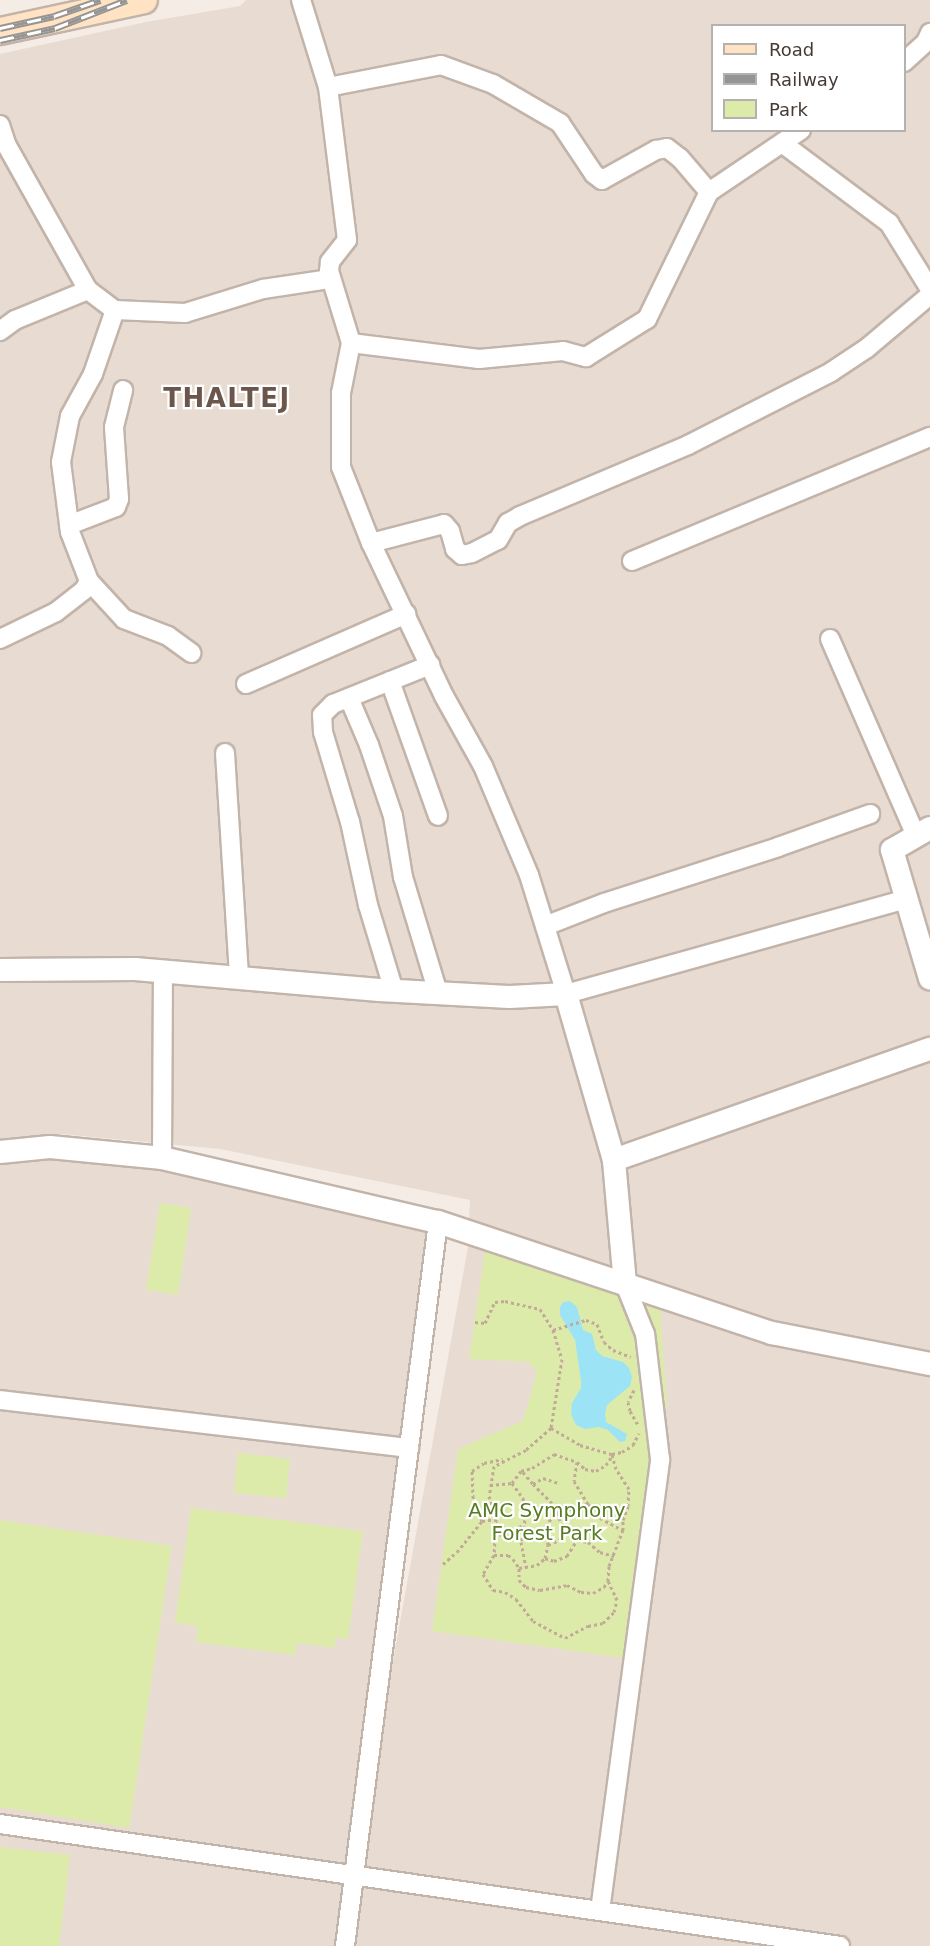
<!DOCTYPE html>
<style>
body{margin:0}
#map{position:relative;width:930px;height:1946px;overflow:hidden;background:#f4ece5;font-family:"DejaVu Sans",sans-serif}
div>[style]{position:absolute}
[style*='--x']{left:calc(var(--x)*1px);top:calc(var(--y)*1px);width:calc(var(--w)*1px);rotate:calc(var(--a)*1deg)}
.residential>*{inset:0;background:#e8dcd2}
.green>*{inset:0;background:#dcebaa}
.water>*{inset:0;background:#9ce4f5}
.path>*{height:3px;margin-top:-1.5px;transform-origin:0;background:repeating-linear-gradient(90deg,#c3a997 0 3px,transparent 0 6px)}
.roads{filter:drop-shadow(2px 0 #c3b4aa) drop-shadow(-2px 0 #c3b4aa) drop-shadow(0 2px #c3b4aa) drop-shadow(0 -2px #c3b4aa)}
.minor>*{height:18px;margin:-9px;padding:0 9px;transform-origin:9px;border-radius:9px;background:#fff}
.tertiary>*{height:22px;margin:-11px;padding:0 11px;transform-origin:11px;border-radius:11px;background:#fff}
.secondary>*{height:26px;margin:-13px;padding:0 13px;transform-origin:13px;border-radius:13px;background:#ffe3c3}
.rail>*{height:7px;margin-top:-3.5px;transform-origin:0;background:repeating-linear-gradient(90deg,#fff 0 14px,#959595 0 28px);box-sizing:border-box;border-block:2px solid #959595}
span{translate:-50% -50%;white-space:nowrap;text-align:center;line-height:1.15;-webkit-text-stroke:4.5px #fff;paint-order:stroke}
.park-label{font-size:20px;color:#587c23}
.district-label{font-size:26px;color:#6a564a;font-weight:700;letter-spacing:1.5px}
.legend{position:absolute;left:711px;top:24px;width:195px;height:108px;box-sizing:border-box;background:#fff;border:2px solid #b5b1ae;margin:0;padding:8px 10px;list-style:none;font-size:18px;color:#463b34}
.legend li{display:flex;align-items:center;gap:12px;height:30px}
.legend b{width:30px;border:2px solid #b5b1ae}
</style>
<div id="map">
<div class="residential">
<i style="clip-path:polygon(evenodd,246px 0,930px 0,930px 1946px,349px 1946px,354px 1876px,468px 1247px,470px 1200px,220px 1149px,61px 1134px,0 1140px,0 54px,146px 22px,240px 6px,246px 0,712px 26px,904px 26px,904px 130px,712px 130px,712px 26px)"></i>
<i style="clip-path:polygon(49px 1157px,163px 1166px,431px 1228px,336px 1946px,0 1946px,0 1163px)"></i>
</div>
<div class="green">
<i style="clip-path:polygon(160px 1203px,191px 1208px,178px 1295px,146px 1290px)"></i>
<i style="clip-path:polygon(485px 1252px,660px 1308px,667px 1404px,624px 1658px,432px 1631px,458px 1449px,523px 1421px,537px 1372px,529px 1362px,469px 1359px)"></i>
<i style="clip-path:polygon(238px 1453px,290px 1459px,286px 1498px,234px 1493px)"></i>
<i style="clip-path:polygon(191px 1508px,363px 1531px,348px 1639px,336px 1638px,334px 1648px,297px 1643px,295px 1655px,196px 1642px,198px 1626px,175px 1623px)"></i>
<i style="clip-path:polygon(0 1520px,172px 1546px,129px 1828px,0 1807px)"></i>
<i style="clip-path:polygon(0 1847px,70px 1855px,59px 1946px,0 1946px)"></i>
</div>
<div class="water">
<i style="clip-path:polygon(570px 1301px,577px 1307px,583px 1330px,592px 1334px,596px 1350px,602px 1356px,623px 1362px,629px 1368px,632px 1377px,630px 1386px,607px 1405px,605px 1415px,606px 1422px,627px 1434px,625px 1441px,620px 1442px,608px 1430px,599px 1427px,585px 1429px,576px 1425px,571px 1414px,572px 1403px,581px 1388px,581px 1381px,575px 1340px,560px 1315px,560px 1307px,563px 1302px)"></i>
</div>
<div class="path">
<i style="--x:475;--y:1322;--w:10;--a:6"></i>
<i style="--x:485;--y:1323;--w:23;--a:-65"></i>
<i style="--x:495;--y:1302;--w:10;--a:-6"></i>
<i style="--x:505;--y:1301;--w:36;--a:13"></i>
<i style="--x:540;--y:1309;--w:25;--a:58"></i>
<i style="--x:553;--y:1330;--w:30;--a:73"></i>
<i style="--x:562;--y:1359;--w:70;--a:99.1"></i>
<i style="--x:551;--y:1428;--w:33;--a:139"></i>
<i style="--x:526;--y:1450;--w:36;--a:153"></i>
<i style="--x:494;--y:1466;--w:30;--a:99"></i>
<i style="--x:489;--y:1496;--w:24;--a:73"></i>
<i style="--x:553;--y:1330;--w:34;--a:-17"></i>
<i style="--x:586;--y:1320;--w:12;--a:20"></i>
<i style="--x:597;--y:1324;--w:19;--a:69"></i>
<i style="--x:604;--y:1342;--w:12;--a:42"></i>
<i style="--x:613;--y:1350;--w:19;--a:21"></i>
<i style="--x:634;--y:1390;--w:13;--a:117"></i>
<i style="--x:628;--y:1402;--w:9;--a:77"></i>
<i style="--x:630;--y:1411;--w:16;--a:60"></i>
<i style="--x:551;--y:1428;--w:34;--a:30"></i>
<i style="--x:580;--y:1445;--w:33;--a:16"></i>
<i style="--x:612;--y:1454;--w:10;--a:-11"></i>
<i style="--x:622;--y:1452;--w:13;--a:-32"></i>
<i style="--x:633;--y:1445;--w:13;--a:-63"></i>
<i style="--x:577;--y:1462;--w:19;--a:99"></i>
<i style="--x:574;--y:1481;--w:27;--a:59"></i>
<i style="--x:588;--y:1504;--w:18;--a:49"></i>
<i style="--x:600;--y:1518;--w:26;--a:28"></i>
<i style="--x:523;--y:1472;--w:16;--a:50"></i>
<i style="--x:512;--y:1483;--w:15;--a:-53"></i>
<i style="--x:521;--y:1471;--w:11;--a:-15"></i>
<i style="--x:532;--y:1468;--w:26;--a:-32"></i>
<i style="--x:554;--y:1454;--w:24;--a:19"></i>
<i style="--x:577;--y:1462;--w:11;--a:41"></i>
<i style="--x:585;--y:1469;--w:11;--a:10"></i>
<i style="--x:596;--y:1471;--w:12;--a:-31"></i>
<i style="--x:606;--y:1465;--w:11;--a:-56"></i>
<i style="--x:490;--y:1485;--w:22;--a:-5"></i>
<i style="--x:512;--y:1483;--w:19;--a:54"></i>
<i style="--x:523;--y:1498;--w:16;--a:79"></i>
<i style="--x:526;--y:1514;--w:28;--a:100"></i>
<i style="--x:521;--y:1542;--w:25;--a:79"></i>
<i style="--x:482;--y:1521;--w:25;--a:-111"></i>
<i style="--x:473;--y:1498;--w:27;--a:-92"></i>
<i style="--x:472;--y:1471;--w:14;--a:-34"></i>
<i style="--x:484;--y:1463;--w:19;--a:-12"></i>
<i style="--x:493;--y:1534;--w:17;--a:3"></i>
<i style="--x:510;--y:1535;--w:17;--a:-40"></i>
<i style="--x:548;--y:1545;--w:12;--a:-24"></i>
<i style="--x:559;--y:1540;--w:11;--a:-52"></i>
<i style="--x:566;--y:1531;--w:21;--a:-119"></i>
<i style="--x:556;--y:1513;--w:33;--a:-16"></i>
<i style="--x:494;--y:1555;--w:14;--a:0"></i>
<i style="--x:508;--y:1555;--w:6;--a:39"></i>
<i style="--x:513;--y:1559;--w:11;--a:56"></i>
<i style="--x:519;--y:1568;--w:12;--a:90"></i>
<i style="--x:519;--y:1580;--w:10;--a:45"></i>
<i style="--x:526;--y:1587;--w:14;--a:12"></i>
<i style="--x:540;--y:1590;--w:27;--a:-10"></i>
<i style="--x:567;--y:1585;--w:16;--a:27"></i>
<i style="--x:581;--y:1592;--w:12;--a:5"></i>
<i style="--x:593;--y:1593;--w:13;--a:-29"></i>
<i style="--x:604;--y:1587;--w:7;--a:-56"></i>
<i style="--x:545;--y:1558;--w:13;--a:-77"></i>
<i style="--x:548;--y:1545;--w:19;--a:-99"></i>
<i style="--x:545;--y:1526;--w:17;--a:-50"></i>
<i style="--x:556;--y:1513;--w:11;--a:-112"></i>
<i style="--x:552;--y:1503;--w:27;--a:-135"></i>
<i style="--x:533;--y:1484;--w:12;--a:-31"></i>
<i style="--x:543;--y:1478;--w:16;--a:18"></i>
<i style="--x:443;--y:1564;--w:18;--a:-41"></i>
<i style="--x:457;--y:1552;--w:40;--a:-51"></i>
<i style="--x:482;--y:1521;--w:14;--a:-8"></i>
<i style="--x:496;--y:1519;--w:36;--a:93"></i>
<i style="--x:494;--y:1555;--w:22;--a:120"></i>
<i style="--x:483;--y:1574;--w:19;--a:58"></i>
<i style="--x:493;--y:1590;--w:12;--a:9"></i>
<i style="--x:505;--y:1592;--w:13;--a:32"></i>
<i style="--x:516;--y:1599;--w:28;--a:52"></i>
<i style="--x:533;--y:1621;--w:36;--a:28"></i>
<i style="--x:565;--y:1638;--w:26;--a:-28"></i>
<i style="--x:588;--y:1626;--w:15;--a:-11"></i>
<i style="--x:603;--y:1623;--w:16;--a:-45"></i>
<i style="--x:614;--y:1612;--w:12;--a:-76"></i>
<i style="--x:617;--y:1600;--w:21;--a:-115"></i>
<i style="--x:608;--y:1581;--w:15;--a:-86"></i>
<i style="--x:609;--y:1566;--w:39;--a:-69"></i>
<i style="--x:623;--y:1530;--w:10;--a:-90"></i>
<i style="--x:623;--y:1520;--w:15;--a:-70"></i>
<i style="--x:628;--y:1506;--w:17;--a:-87"></i>
<i style="--x:629;--y:1489;--w:24;--a:-123"></i>
<i style="--x:616;--y:1469;--w:16;--a:-105"></i>
<i style="--x:519;--y:1568;--w:18;--a:-9"></i>
<i style="--x:537;--y:1565;--w:11;--a:-41"></i>
<i style="--x:545;--y:1558;--w:9;--a:18"></i>
<i style="--x:554;--y:1561;--w:14;--a:-21"></i>
<i style="--x:567;--y:1556;--w:19;--a:-58"></i>
<i style="--x:577;--y:1540;--w:11;--a:10"></i>
<i style="--x:588;--y:1542;--w:16;--a:40"></i>
<i style="--x:600;--y:1552;--w:15;--a:16"></i>
</div>
<div class="roads">
<div class="minor">
<i style="--x:301;--y:0;--w:91;--a:72.8"></i>
<i style="--x:328;--y:87;--w:115;--a:-11"></i>
<i style="--x:441;--y:65;--w:55;--a:20.1"></i>
<i style="--x:493;--y:84;--w:78;--a:30.2"></i>
<i style="--x:560;--y:123;--w:61;--a:56.3"></i>
<i style="--x:594;--y:174;--w:10;--a:37"></i>
<i style="--x:602;--y:180;--w:62;--a:-29.1"></i>
<i style="--x:656;--y:150;--w:11;--a:-10"></i>
<i style="--x:667;--y:148;--w:16;--a:38"></i>
<i style="--x:680;--y:158;--w:45;--a:49.5"></i>
<i style="--x:904;--y:62;--w:30;--a:-42"></i>
<i style="--x:926;--y:42;--w:10;--a:-66"></i>
<i style="--x:328;--y:87;--w:154;--a:82.9"></i>
<i style="--x:347;--y:240;--w:28;--a:128"></i>
<i style="--x:330;--y:262;--w:9;--a:96"></i>
<i style="--x:329;--y:271;--w:75;--a:73"></i>
<i style="--x:351;--y:343;--w:129;--a:7.1"></i>
<i style="--x:479;--y:359;--w:84;--a:-5.4"></i>
<i style="--x:563;--y:351;--w:24;--a:15"></i>
<i style="--x:586;--y:357;--w:72;--a:-31.9"></i>
<i style="--x:647;--y:319;--w:141;--a:-64"></i>
<i style="--x:709;--y:192;--w:111;--a:-34"></i>
<i style="--x:0;--y:125;--w:20;--a:72"></i>
<i style="--x:6;--y:144;--w:167;--a:60.7"></i>
<i style="--x:88;--y:290;--w:79;--a:157.7"></i>
<i style="--x:15;--y:320;--w:19;--a:144"></i>
<i style="--x:782;--y:143;--w:134;--a:36.8"></i>
<i style="--x:889;--y:223;--w:78;--a:58.2"></i>
<i style="--x:88;--y:290;--w:34;--a:37"></i>
<i style="--x:115;--y:310;--w:70;--a:2.5"></i>
<i style="--x:185;--y:313;--w:82;--a:-17.1"></i>
<i style="--x:263;--y:289;--w:68;--a:-8.5"></i>
<i style="--x:115;--y:310;--w:68;--a:109"></i>
<i style="--x:93;--y:374;--w:48;--a:118.7"></i>
<i style="--x:70;--y:416;--w:47;--a:101.1"></i>
<i style="--x:61;--y:462;--w:71;--a:82.7"></i>
<i style="--x:70;--y:532;--w:53;--a:68.8"></i>
<i style="--x:89;--y:581;--w:52;--a:47.4"></i>
<i style="--x:124;--y:619;--w:47;--a:21.1"></i>
<i style="--x:168;--y:636;--w:29;--a:36"></i>
<i style="--x:351;--y:343;--w:51;--a:101.3"></i>
<i style="--x:341;--y:393;--w:74;--a:90"></i>
<i style="--x:341;--y:467;--w:82;--a:68.5"></i>
<i style="--x:371;--y:543;--w:170;--a:64.5"></i>
<i style="--x:444;--y:696;--w:80;--a:60.9"></i>
<i style="--x:483;--y:766;--w:118;--a:67.1"></i>
<i style="--x:529;--y:875;--w:125;--a:72.7"></i>
<i style="--x:566;--y:994;--w:354;--a:-15.6"></i>
<i style="--x:69;--y:525;--w:50;--a:-21"></i>
<i style="--x:116;--y:507;--w:9;--a:-69"></i>
<i style="--x:119;--y:499;--w:72;--a:-94"></i>
<i style="--x:114;--y:427;--w:38;--a:-76"></i>
<i style="--x:371;--y:543;--w:75;--a:-14.6"></i>
<i style="--x:444;--y:524;--w:9;--a:49"></i>
<i style="--x:450;--y:531;--w:19;--a:74"></i>
<i style="--x:455;--y:549;--w:9;--a:41"></i>
<i style="--x:462;--y:555;--w:10;--a:-11"></i>
<i style="--x:472;--y:553;--w:29;--a:-27"></i>
<i style="--x:498;--y:540;--w:20;--a:-60"></i>
<i style="--x:508;--y:523;--w:14;--a:-30"></i>
<i style="--x:520;--y:516;--w:182;--a:-22.9"></i>
<i style="--x:688;--y:445;--w:161;--a:-27"></i>
<i style="--x:831;--y:372;--w:43;--a:-33.7"></i>
<i style="--x:867;--y:348;--w:82;--a:-40.1"></i>
<i style="--x:632;--y:561;--w:323;--a:-22.6"></i>
<i style="--x:0;--y:639;--w:62;--a:-25.7"></i>
<i style="--x:56;--y:612;--w:36;--a:-38"></i>
<i style="--x:84;--y:590;--w:10;--a:-61"></i>
<i style="--x:830;--y:639;--w:215;--a:66.4"></i>
<i style="--x:390;--y:681;--w:143;--a:70.4"></i>
<i style="--x:246;--y:684;--w:175;--a:-23.6"></i>
<i style="--x:349;--y:698;--w:51;--a:66.9"></i>
<i style="--x:369;--y:745;--w:75;--a:71.3"></i>
<i style="--x:393;--y:816;--w:62;--a:80.7"></i>
<i style="--x:403;--y:877;--w:121;--a:73.2"></i>
<i style="--x:225;--y:753;--w:225;--a:86.4"></i>
<i style="--x:545;--y:926;--w:63;--a:-21.3"></i>
<i style="--x:604;--y:903;--w:183;--a:-17.8"></i>
<i style="--x:778;--y:847;--w:98;--a:-19.7"></i>
<i style="--x:394;--y:991;--w:90;--a:-106.8"></i>
<i style="--x:368;--y:905;--w:85;--a:-102.2"></i>
<i style="--x:350;--y:822;--w:94;--a:-106.7"></i>
<i style="--x:323;--y:732;--w:17;--a:-93"></i>
<i style="--x:322;--y:715;--w:16;--a:-45"></i>
<i style="--x:333;--y:704;--w:105;--a:-21.9"></i>
<i style="--x:162;--y:1158;--w:187;--a:-89.7"></i>
<i style="--x:0;--y:1400;--w:412;--a:6.7"></i>
<i style="--x:0;--y:1824;--w:849;--a:8.26"></i>
<i style="--x:600;--y:1911;--w:456;--a:-82.4"></i>
<i style="--x:660;--y:1459;--w:126;--a:-96.8"></i>
<i style="--x:645;--y:1334;--w:54;--a:-111.8"></i>
<i style="--x:345;--y:1946;--w:730;--a:-82.68"></i>
</div>
<div class="tertiary">
<i style="--x:930;--y:828;--w:44;--a:149.9"></i>
<i style="--x:892;--y:850;--w:134;--a:73.5"></i>
<i style="--x:0;--y:970;--w:135;--a:-0.4"></i>
<i style="--x:135;--y:969;--w:245;--a:4.9"></i>
<i style="--x:379;--y:990;--w:131;--a:3.1"></i>
<i style="--x:510;--y:997;--w:56;--a:-3.1"></i>
<i style="--x:566;--y:994;--w:173;--a:73.9"></i>
<i style="--x:0;--y:1152;--w:50;--a:-5.7"></i>
<i style="--x:50;--y:1147;--w:113;--a:5.6"></i>
<i style="--x:162;--y:1158;--w:283;--a:13.1"></i>
<i style="--x:438;--y:1222;--w:352;--a:18.4"></i>
<i style="--x:772;--y:1333;--w:161;--a:11.1"></i>
<i style="--x:625;--y:1284;--w:124;--a:-95.1"></i>
<i style="--x:614;--y:1160;--w:335;--a:-19.4"></i>
</div>
<div class="secondary">
<i style="--x:0;--y:31;--w:147;--a:-12.1"></i>
</div>
</div>
<div class="rail">
<i style="--x:0;--y:28;--w:55;--a:-12.5"></i>
<i style="--x:54;--y:16;--w:49;--a:-19.2"></i>
<i style="--x:0;--y:40;--w:56;--a:-12.3"></i>
<i style="--x:55;--y:28;--w:77;--a:-21.3"></i>
</div>
<div class="park-label">
<span style="left:547px;top:1522px">AMC Symphony<br>Forest Park</span>
</div>
<div class="district-label">
<span style="left:227px;top:399px">THALTEJ</span>
</div>
<ul class="legend">
<li><b style="height:8px;background:#ffe3c3"></b>Road</li>
<li><b style="height:8px;background:#959595"></b>Railway</li>
<li><b style="height:16px;background:#dcebaa"></b>Park</li>
</ul>
</div>
